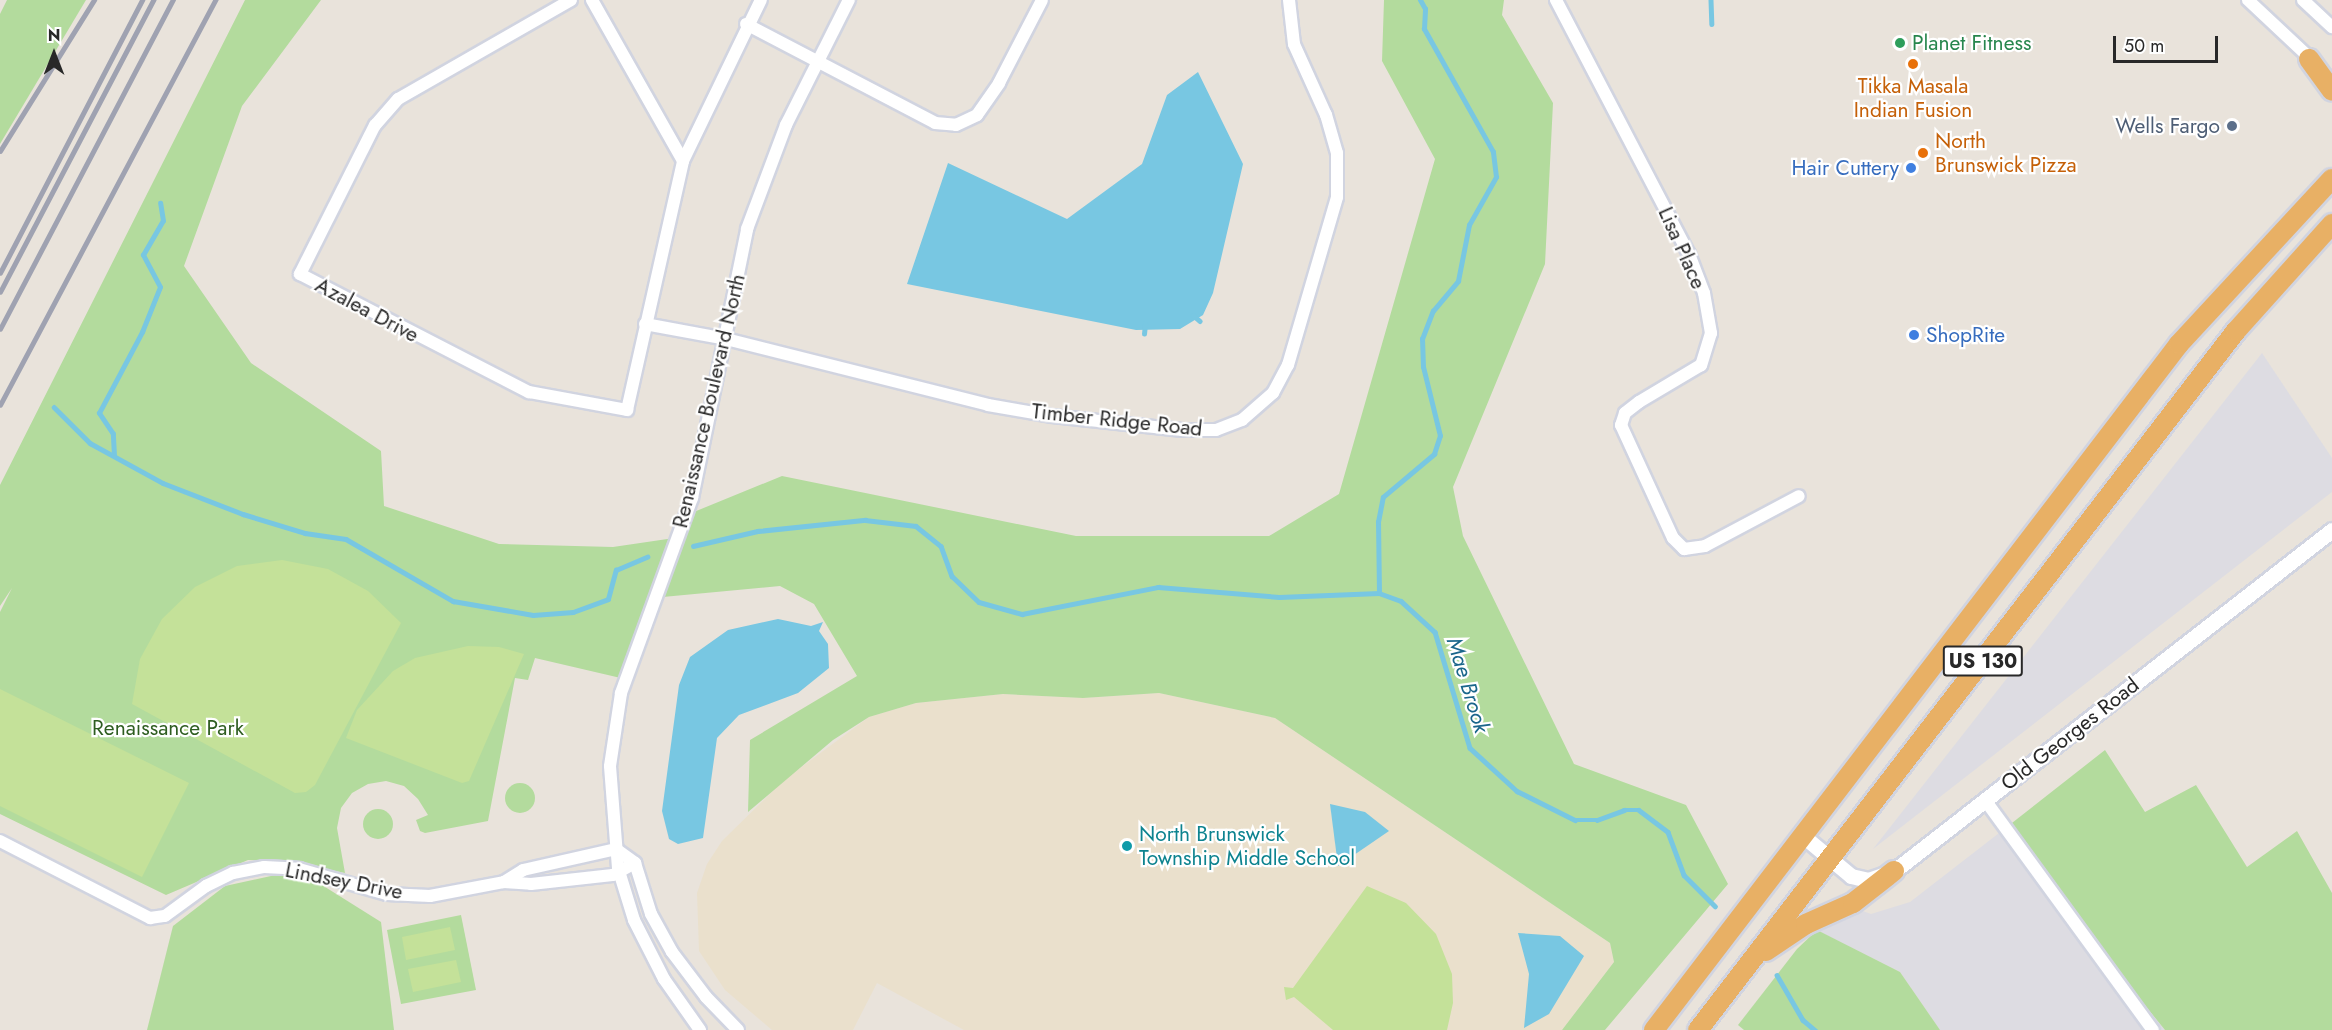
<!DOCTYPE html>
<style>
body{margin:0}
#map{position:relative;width:2332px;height:1030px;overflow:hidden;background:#e9e3db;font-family:Jost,sans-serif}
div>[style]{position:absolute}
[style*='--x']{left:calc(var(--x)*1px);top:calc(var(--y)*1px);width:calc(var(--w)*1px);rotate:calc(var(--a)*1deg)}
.industrial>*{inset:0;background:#dddce2}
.education>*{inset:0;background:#eae0cc}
.green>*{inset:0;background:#b3db9d}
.round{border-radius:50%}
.pitch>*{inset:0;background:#c4e199}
.water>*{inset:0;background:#78c7e2}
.stream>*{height:4.5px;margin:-2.25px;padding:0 2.25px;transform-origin:2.25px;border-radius:2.25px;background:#78c7e2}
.roads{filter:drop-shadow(2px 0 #d1d4e0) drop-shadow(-2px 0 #d1d4e0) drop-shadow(0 2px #d1d4e0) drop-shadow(0 -2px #d1d4e0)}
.minor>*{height:12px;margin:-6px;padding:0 6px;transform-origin:6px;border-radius:6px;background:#fff}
.tertiary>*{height:15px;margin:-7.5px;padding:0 7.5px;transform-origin:7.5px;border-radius:7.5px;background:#fff}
.trunk>*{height:20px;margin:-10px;padding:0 10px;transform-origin:10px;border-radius:10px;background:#e8b065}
.rail>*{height:4.5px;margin:-2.25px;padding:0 2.25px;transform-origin:2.25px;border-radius:2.25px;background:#9fa2b1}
.dots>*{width:16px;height:16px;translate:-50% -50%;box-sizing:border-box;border:3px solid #fff;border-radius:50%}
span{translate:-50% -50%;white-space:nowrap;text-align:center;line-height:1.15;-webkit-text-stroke:4.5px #fff;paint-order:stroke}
.shield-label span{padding:2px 4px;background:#fff;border:2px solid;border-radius:4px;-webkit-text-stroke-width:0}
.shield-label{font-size:20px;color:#282828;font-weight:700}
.leisure-label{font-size:21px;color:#27864d}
.left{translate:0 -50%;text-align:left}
.food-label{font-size:21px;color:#c56008}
.service-label{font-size:21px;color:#4e5e75}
.right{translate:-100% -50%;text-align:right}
.shop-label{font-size:21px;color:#366cbe}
.street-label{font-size:21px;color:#282828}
.park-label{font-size:21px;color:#2e5d20}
.culture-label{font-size:21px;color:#0d838f}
.water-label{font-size:22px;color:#1a668b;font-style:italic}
.north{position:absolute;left:24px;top:24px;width:60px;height:60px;-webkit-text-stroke:4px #fff;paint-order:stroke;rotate:0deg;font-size:16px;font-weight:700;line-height:24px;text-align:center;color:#282828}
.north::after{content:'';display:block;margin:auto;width:21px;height:27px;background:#282828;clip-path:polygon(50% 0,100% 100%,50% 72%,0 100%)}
.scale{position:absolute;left:2113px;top:36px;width:105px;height:27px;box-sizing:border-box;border:3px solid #282828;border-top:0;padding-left:8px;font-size:18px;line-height:21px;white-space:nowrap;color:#282828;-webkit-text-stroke:4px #fff;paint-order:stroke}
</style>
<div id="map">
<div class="industrial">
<i style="clip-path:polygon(2262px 353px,2332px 458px,2332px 492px,1873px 849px)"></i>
<i style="clip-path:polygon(2003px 830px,2165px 1030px,1940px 1030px,1900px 972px,1812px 928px,1833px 900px,1871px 914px,1910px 902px)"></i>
</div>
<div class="education">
<i style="clip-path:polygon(1159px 693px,1275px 718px,1610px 943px,1614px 962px,1562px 1030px,964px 1030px,877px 983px,853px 1030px,772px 1030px,725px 990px,699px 951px,697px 893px,707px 864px,722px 841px,784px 780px,869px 717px,916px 703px,1003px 694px,1083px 698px)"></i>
</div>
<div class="green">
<i style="clip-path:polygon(7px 0,86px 0,0 144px,0 14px)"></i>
<i style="clip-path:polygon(245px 0,321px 0,242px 106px,184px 266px,251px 363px,381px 451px,384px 506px,499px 544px,613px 547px,681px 537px,684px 516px,782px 476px,1076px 536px,1269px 536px,1339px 494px,1435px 159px,1382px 61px,1384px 0,1504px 0,1502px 15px,1553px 103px,1545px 264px,1453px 487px,1463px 536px,1574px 764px,1686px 805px,1728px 884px,1605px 1030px,1562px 1030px,1614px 962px,1610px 943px,1275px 718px,1159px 693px,1083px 698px,1003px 694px,916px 703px,869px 717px,833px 740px,748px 812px,750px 740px,857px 676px,814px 604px,780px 586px,652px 598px,625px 679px,535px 658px,528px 680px,515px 678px,488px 821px,425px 833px,420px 831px,416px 820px,428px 815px,418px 799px,404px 786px,386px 781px,368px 784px,352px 793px,341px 808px,337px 828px,345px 873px,287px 861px,248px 860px,166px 895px,0 814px,0 612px,12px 588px,0 606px,0 485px)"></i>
<i style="clip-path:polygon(2105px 750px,2145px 812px,2196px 785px,2247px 867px,2297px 831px,2332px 893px,2332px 1030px,2165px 1030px,2003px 830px)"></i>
<i class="round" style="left:505px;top:783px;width:30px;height:30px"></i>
<i class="round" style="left:363px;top:809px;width:30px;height:30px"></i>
<i style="clip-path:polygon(298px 870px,381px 922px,394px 1030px,147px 1030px,173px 926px,225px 886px)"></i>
<i style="clip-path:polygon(461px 915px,476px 990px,401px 1004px,387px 930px)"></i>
<i style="clip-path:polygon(1817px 930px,1900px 972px,1940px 1030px,1744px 1030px,1738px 1025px,1797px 949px)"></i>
</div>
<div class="pitch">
<i style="clip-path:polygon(282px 560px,328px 569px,368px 591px,401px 623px,315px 785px,306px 792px,295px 793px,132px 704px,140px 659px,162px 619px,195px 587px,237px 566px)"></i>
<i style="clip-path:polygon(468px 646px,499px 647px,524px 654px,469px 781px,462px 783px,346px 738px,357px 710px,393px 671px,415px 658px)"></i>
<i style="clip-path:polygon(0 689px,189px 783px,142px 877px,0 806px)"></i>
<i style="clip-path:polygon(1367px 886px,1406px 903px,1436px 934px,1452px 974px,1453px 1003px,1447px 1030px,1333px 1030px,1294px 997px,1286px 1000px,1284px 987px,1293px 988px)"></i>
<i style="clip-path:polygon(450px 927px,455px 950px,406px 960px,402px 937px)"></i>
<i style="clip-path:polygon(456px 960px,461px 982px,413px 992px,408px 969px)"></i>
</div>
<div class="water">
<i style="clip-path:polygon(1198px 72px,1243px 164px,1213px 293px,1203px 315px,1180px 329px,1136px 330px,907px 284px,948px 163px,1067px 219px,1142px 164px,1167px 95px)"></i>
<i style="clip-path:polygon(778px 619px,811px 626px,823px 622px,819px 631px,828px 644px,829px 668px,798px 693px,739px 715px,717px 738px,703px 838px,678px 844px,669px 839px,662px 811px,679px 685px,690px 657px,728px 630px)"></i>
<i style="clip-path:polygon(1330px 804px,1365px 812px,1389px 831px,1338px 866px)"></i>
<i style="clip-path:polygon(1518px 933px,1560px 936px,1584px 956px,1549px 1014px,1524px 1028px,1529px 974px)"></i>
</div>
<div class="stream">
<i style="--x:1711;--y:0;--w:24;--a:88"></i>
<i style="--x:1193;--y:315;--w:9;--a:41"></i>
<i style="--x:1144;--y:334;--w:10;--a:-84"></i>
<i style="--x:54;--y:407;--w:51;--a:45"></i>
<i style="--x:90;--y:443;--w:83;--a:28.7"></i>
<i style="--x:163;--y:483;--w:86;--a:21.2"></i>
<i style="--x:243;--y:514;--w:65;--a:17"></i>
<i style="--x:305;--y:533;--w:41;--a:8.3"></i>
<i style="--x:346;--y:539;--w:124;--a:30.1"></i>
<i style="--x:453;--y:601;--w:81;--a:9.9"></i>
<i style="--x:533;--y:615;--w:40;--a:-4.3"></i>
<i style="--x:573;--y:612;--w:37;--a:-20"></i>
<i style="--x:608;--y:599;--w:30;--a:-75"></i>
<i style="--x:616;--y:570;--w:34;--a:-23"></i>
<i style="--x:114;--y:456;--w:22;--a:-93"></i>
<i style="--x:113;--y:434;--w:25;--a:-124"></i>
<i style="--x:99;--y:413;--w:92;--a:-62"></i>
<i style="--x:142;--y:332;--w:48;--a:-68.2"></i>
<i style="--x:160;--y:287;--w:36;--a:-118"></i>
<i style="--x:143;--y:255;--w:39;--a:-60"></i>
<i style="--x:163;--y:221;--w:18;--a:-99"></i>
<i style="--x:693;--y:546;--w:67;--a:-13"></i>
<i style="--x:758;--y:531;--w:108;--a:-5.9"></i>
<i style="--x:865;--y:520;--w:51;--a:6.7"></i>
<i style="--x:916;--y:526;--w:32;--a:39"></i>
<i style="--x:941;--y:546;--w:32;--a:70"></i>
<i style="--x:952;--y:576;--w:37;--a:44"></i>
<i style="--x:979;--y:602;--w:45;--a:15.6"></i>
<i style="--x:1022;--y:614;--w:139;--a:-11.2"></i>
<i style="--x:1158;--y:587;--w:121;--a:4.7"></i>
<i style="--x:1279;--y:597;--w:100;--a:-2.3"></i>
<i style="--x:1379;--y:593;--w:23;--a:20"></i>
<i style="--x:1401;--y:601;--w:46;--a:42.4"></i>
<i style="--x:1435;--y:632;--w:121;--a:73.2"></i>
<i style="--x:1470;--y:748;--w:64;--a:42.5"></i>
<i style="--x:1517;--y:791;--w:65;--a:26.6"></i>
<i style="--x:1575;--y:820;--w:22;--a:0"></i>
<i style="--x:1597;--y:820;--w:29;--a:-20"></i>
<i style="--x:1624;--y:810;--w:15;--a:0"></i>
<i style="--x:1639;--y:810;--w:36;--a:37"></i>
<i style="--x:1668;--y:832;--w:46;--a:69.6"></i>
<i style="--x:1684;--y:875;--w:44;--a:45"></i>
<i style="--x:1379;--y:593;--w:71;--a:-90.8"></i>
<i style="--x:1378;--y:522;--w:25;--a:-79"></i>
<i style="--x:1383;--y:497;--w:67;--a:-40.1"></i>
<i style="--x:1434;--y:454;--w:19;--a:-72"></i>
<i style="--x:1440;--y:436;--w:71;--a:-103.8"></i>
<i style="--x:1423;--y:367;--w:28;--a:-92"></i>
<i style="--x:1422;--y:339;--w:30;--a:-69"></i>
<i style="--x:1433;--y:311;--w:39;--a:-50"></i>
<i style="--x:1458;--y:281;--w:57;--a:-78.9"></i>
<i style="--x:1469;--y:225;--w:55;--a:-60.6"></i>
<i style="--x:1496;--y:177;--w:25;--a:-97"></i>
<i style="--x:1493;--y:152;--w:141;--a:-119.3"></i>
<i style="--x:1424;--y:29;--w:20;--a:-87"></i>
<i style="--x:1425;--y:9;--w:10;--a:-119"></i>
<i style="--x:1777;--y:975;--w:52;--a:60"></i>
<i style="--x:1803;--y:1020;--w:16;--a:40"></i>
</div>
<div class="roads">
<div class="minor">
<i style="--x:571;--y:0;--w:199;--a:150.2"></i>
<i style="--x:398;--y:99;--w:35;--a:131"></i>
<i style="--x:375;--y:125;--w:167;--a:116.7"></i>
<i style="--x:300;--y:274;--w:258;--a:27.3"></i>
<i style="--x:529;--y:392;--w:100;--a:10.4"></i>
<i style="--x:627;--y:410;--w:255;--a:-77.3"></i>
<i style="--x:683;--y:161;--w:179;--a:-64.2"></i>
<i style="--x:592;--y:0;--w:185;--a:60.5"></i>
<i style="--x:1556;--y:0;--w:287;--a:62.4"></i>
<i style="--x:1689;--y:254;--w:42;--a:69"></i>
<i style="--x:1704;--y:293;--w:41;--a:80.1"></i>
<i style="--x:1711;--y:333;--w:34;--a:107"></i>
<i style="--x:1701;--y:365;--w:72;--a:149.2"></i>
<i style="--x:1639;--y:402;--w:18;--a:142"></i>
<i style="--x:1625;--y:413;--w:13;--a:108"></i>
<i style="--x:1621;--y:425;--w:124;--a:65.3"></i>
<i style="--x:1673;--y:538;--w:16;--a:45"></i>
<i style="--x:1684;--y:549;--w:21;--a:-8"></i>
<i style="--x:1705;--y:546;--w:106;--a:-28"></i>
<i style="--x:2248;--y:0;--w:92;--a:43.2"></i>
<i style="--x:2303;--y:0;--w:40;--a:43"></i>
<i style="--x:746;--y:24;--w:213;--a:27.6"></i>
<i style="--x:935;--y:123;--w:21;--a:5"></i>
<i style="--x:956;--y:125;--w:23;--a:-25"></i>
<i style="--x:977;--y:115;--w:39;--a:-55"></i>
<i style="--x:999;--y:83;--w:93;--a:-62.6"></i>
<i style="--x:645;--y:324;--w:82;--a:10.5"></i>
<i style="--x:726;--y:339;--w:270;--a:14.1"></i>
<i style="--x:988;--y:405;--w:65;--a:9.8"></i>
<i style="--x:1052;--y:416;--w:131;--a:6.1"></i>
<i style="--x:1182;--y:430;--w:34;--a:0"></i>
<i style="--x:1216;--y:430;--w:28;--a:-21"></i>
<i style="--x:1242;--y:420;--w:41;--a:-41.1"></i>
<i style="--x:1273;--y:393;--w:32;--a:-62"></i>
<i style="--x:1288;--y:365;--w:175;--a:-73.7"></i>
<i style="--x:1337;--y:197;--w:44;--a:-90"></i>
<i style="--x:1337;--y:153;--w:40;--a:-106"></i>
<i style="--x:1326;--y:115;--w:78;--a:-114.3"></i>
<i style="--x:1294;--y:44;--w:44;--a:-96.5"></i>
<i style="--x:1985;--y:800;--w:285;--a:53.9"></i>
<i style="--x:0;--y:841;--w:169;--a:27.2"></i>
<i style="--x:150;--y:918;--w:15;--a:-8"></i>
<i style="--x:165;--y:916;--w:51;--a:-36.2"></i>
<i style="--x:206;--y:886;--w:30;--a:-26"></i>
<i style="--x:233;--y:873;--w:32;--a:-11"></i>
<i style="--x:264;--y:867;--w:35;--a:3"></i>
<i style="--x:299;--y:869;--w:91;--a:15.9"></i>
<i style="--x:387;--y:894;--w:43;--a:2.7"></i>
<i style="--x:430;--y:896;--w:75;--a:-10.7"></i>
<i style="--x:504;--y:882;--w:27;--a:4"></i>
<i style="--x:531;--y:884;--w:82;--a:-6.3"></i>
<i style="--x:613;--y:875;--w:25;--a:-29"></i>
<i style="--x:616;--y:849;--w:24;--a:36"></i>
<i style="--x:635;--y:863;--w:53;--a:72.6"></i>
<i style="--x:651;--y:914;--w:43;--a:61.1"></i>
<i style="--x:672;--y:952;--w:56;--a:52.9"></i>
<i style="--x:706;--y:997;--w:46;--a:45.9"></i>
<i style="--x:504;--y:882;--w:22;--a:-32"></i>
<i style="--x:523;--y:870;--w:95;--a:-12.7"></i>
<i style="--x:700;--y:1030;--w:62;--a:-125.2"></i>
<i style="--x:664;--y:979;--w:66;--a:-117"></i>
<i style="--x:634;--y:920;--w:54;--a:-107.1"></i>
<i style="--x:618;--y:868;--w:102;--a:-94.5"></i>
<i style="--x:610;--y:766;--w:74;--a:-81.4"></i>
<i style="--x:621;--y:693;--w:208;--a:-70"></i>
<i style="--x:692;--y:498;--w:275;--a:-78.4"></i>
<i style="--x:747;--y:229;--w:111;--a:-69.4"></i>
<i style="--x:786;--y:125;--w:140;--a:-63.3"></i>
</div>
<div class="tertiary">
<i style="--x:1802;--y:835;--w:64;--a:39.9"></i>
<i style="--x:1851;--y:876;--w:17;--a:13"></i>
<i style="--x:1868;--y:880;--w:28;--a:-19"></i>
<i style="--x:1894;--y:871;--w:555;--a:-37.9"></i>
</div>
<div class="trunk">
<i style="--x:2309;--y:59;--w:39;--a:54"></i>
<i style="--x:1766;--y:951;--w:48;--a:-34"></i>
<i style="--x:1806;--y:924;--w:51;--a:-24.1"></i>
<i style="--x:1853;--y:903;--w:52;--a:-38"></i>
<i style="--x:1654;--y:1030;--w:864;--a:-52.57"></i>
<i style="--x:2179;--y:344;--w:225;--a:-47.2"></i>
<i style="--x:1698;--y:1030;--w:882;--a:-52.42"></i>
<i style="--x:2236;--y:331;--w:144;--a:-48.1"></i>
</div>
</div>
<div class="rail">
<i style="--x:0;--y:151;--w:178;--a:-58.1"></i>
<i style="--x:0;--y:273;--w:308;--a:-62.5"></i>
<i style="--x:0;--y:292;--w:330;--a:-62.3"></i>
<i style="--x:0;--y:329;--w:372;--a:-62.3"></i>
<i style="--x:0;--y:405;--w:459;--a:-62"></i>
</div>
<div class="dots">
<i style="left:1900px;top:43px;background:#2e9e5b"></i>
<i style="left:1913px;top:64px;background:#e8710a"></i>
<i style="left:2232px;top:126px;background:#5c6f8a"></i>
<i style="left:1923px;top:153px;background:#e8710a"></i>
<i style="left:1911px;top:168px;background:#3f7fe0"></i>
<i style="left:1914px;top:335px;background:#3f7fe0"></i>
<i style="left:1127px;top:846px;background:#0f9aa8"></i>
</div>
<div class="shield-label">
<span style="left:1983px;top:661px">US 130</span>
</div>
<div class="leisure-label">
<span class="left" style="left:1912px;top:43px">Planet Fitness</span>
</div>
<div class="food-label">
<span style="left:1913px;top:98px">Tikka Masala<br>Indian Fusion</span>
<span class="left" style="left:1935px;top:153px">North<br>Brunswick Pizza</span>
</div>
<div class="service-label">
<span class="right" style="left:2220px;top:126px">Wells Fargo</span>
</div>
<div class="shop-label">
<span class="right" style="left:1899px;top:168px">Hair Cuttery</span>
<span class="left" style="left:1926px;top:335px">ShopRite</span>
</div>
<div class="street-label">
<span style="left:1682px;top:248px;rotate:66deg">Lisa Place</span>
<span style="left:367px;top:310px;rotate:28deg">Azalea Drive</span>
<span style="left:709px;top:401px;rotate:-77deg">Renaissance Boulevard North</span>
<span style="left:1117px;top:420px;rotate:6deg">Timber Ridge Road</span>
<span style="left:2070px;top:734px;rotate:-38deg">Old Georges Road</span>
<span style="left:344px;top:881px;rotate:11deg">Lindsey Drive</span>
</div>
<div class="park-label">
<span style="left:168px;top:728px">Renaissance Park</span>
</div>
<div class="culture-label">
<span class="left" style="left:1139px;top:846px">North Brunswick<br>Township Middle School</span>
</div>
<div class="water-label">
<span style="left:1468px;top:685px;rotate:73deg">Mae Brook</span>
</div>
<div class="north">N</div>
<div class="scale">50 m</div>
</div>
